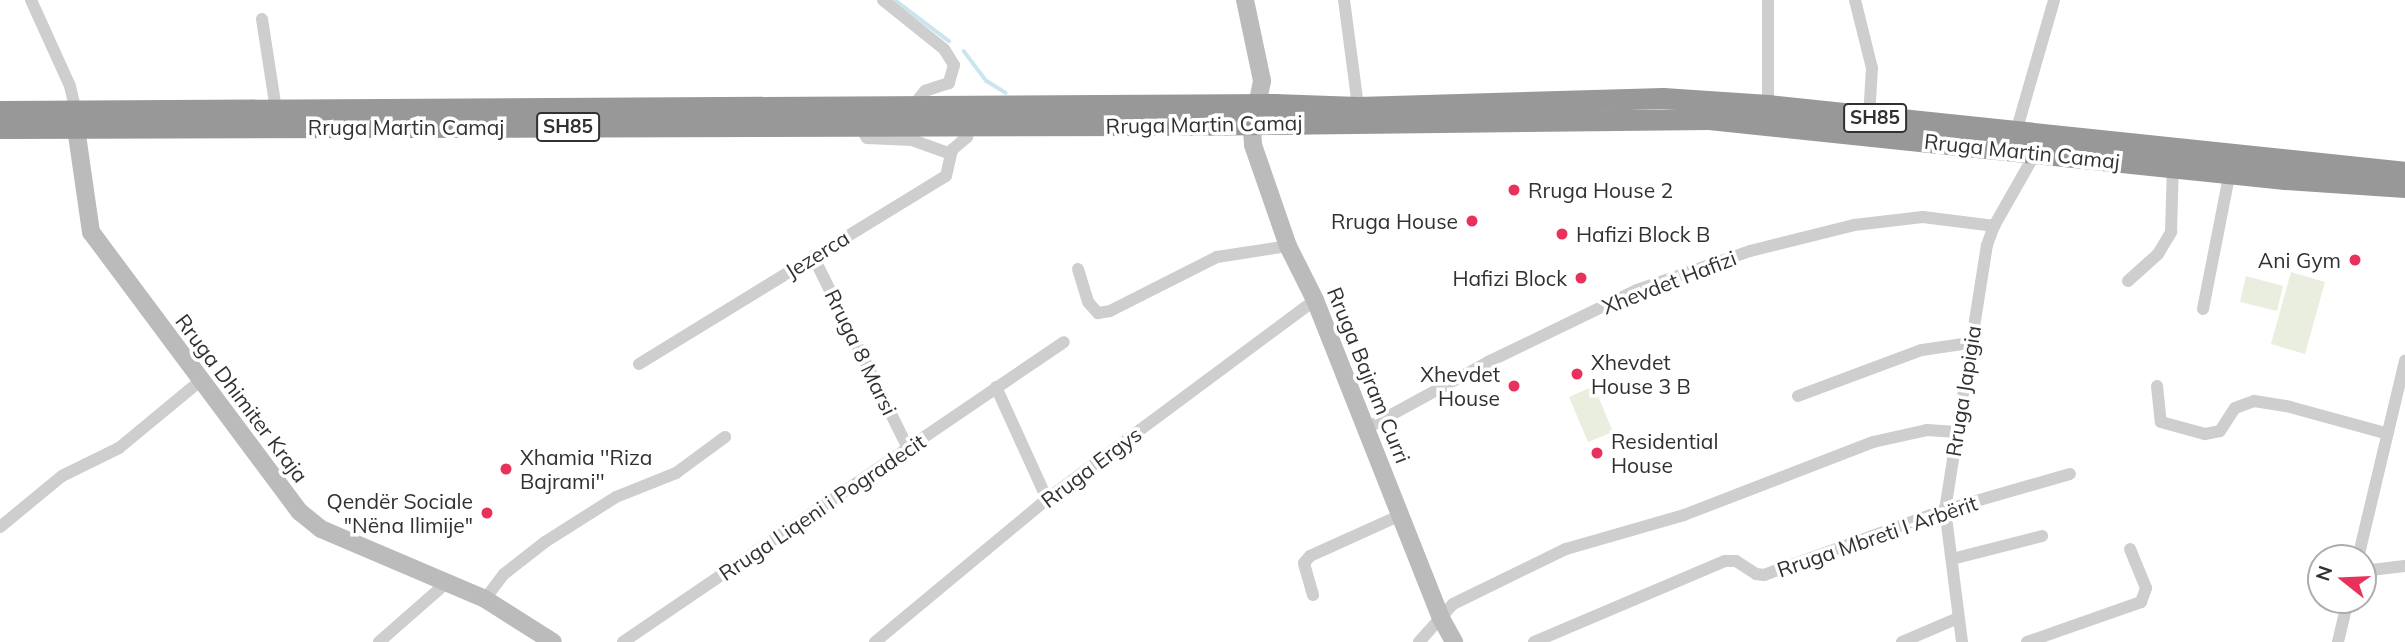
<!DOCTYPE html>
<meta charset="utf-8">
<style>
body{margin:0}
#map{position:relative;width:2405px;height:642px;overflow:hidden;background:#fff;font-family:Mulish,sans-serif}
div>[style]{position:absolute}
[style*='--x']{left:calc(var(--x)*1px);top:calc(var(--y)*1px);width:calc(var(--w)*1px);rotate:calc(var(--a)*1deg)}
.green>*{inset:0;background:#e9eedf}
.stream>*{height:3.5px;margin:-1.75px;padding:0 1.75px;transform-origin:1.75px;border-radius:1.75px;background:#cbe5ee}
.street>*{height:12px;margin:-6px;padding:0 6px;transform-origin:6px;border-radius:6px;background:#cecece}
.secondary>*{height:18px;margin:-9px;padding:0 9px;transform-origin:9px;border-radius:9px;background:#bbb}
.highway>*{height:21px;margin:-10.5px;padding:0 10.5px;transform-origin:10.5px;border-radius:10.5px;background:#989898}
.dots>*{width:19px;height:19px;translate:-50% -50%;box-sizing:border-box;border:4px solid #fff;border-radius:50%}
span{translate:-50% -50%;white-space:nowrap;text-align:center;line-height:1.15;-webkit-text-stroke:7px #fff;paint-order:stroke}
.shield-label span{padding:2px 5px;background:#fff;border:2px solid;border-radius:5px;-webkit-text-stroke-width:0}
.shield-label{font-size:19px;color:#313131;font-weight:700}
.street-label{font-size:21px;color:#313131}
.poi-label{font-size:21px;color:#313131}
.left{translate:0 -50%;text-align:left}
.right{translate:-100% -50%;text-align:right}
.north{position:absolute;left:2307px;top:544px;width:70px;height:70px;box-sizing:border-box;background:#fff;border:2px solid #adadad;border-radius:50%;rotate:288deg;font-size:19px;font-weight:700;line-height:28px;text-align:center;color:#313131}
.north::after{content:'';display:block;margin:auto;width:24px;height:32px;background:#e9325b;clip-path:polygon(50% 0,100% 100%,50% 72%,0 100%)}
</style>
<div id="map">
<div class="green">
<i style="clip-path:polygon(2291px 272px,2325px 282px,2305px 354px,2271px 344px)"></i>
<i style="clip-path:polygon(2246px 276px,2283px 286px,2277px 311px,2240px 302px)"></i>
<i style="clip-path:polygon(1594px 386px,1613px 432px,1588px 442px,1569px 397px)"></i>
</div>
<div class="stream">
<i style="--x:895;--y:0;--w:68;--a:37.2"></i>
<i style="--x:964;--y:51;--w:38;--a:53"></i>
<i style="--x:987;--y:81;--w:22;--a:32"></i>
</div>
<div class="street">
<i style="--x:31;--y:0;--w:94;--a:65.6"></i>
<i style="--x:70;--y:86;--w:26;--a:77"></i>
<i style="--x:883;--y:0;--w:78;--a:38.8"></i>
<i style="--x:944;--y:49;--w:19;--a:58"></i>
<i style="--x:954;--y:65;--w:19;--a:106"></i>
<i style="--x:949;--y:83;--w:25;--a:162"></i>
<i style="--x:925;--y:91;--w:21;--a:129"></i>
<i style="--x:1344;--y:0;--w:108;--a:82.5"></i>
<i style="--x:1855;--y:0;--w:70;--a:76"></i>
<i style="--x:1872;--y:68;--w:49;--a:93.5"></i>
<i style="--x:262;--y:19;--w:91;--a:81.2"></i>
<i style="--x:1768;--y:105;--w:105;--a:-90"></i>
<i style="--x:859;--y:125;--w:15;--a:58"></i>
<i style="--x:867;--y:138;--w:45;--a:2.5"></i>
<i style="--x:912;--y:140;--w:41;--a:19.7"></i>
<i style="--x:2016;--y:132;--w:137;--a:-73.9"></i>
<i style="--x:813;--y:256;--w:214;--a:63.7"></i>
<i style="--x:1078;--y:269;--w:34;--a:73"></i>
<i style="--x:1088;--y:302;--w:15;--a:48"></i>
<i style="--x:1098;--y:313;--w:12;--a:-9"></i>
<i style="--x:1110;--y:311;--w:120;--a:-26.8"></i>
<i style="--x:1217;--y:257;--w:72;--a:-8.8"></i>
<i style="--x:2128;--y:281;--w:40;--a:-42"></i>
<i style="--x:2158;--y:254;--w:26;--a:-59"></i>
<i style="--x:2171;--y:232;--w:66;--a:-88.3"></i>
<i style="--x:2203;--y:309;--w:140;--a:-78.9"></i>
<i style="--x:639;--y:364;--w:360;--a:-31.5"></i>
<i style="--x:946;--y:176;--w:27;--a:-77"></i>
<i style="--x:952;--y:150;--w:20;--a:-41"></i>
<i style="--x:967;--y:137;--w:12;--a:-76"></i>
<i style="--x:2157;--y:386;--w:36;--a:84"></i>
<i style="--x:2161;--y:422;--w:46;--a:15.3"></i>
<i style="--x:2205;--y:434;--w:15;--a:-11"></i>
<i style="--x:2220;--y:431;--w:27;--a:-57"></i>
<i style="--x:2235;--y:408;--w:20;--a:-20"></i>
<i style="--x:2254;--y:401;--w:36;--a:9"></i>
<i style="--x:2290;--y:407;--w:98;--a:15.3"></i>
<i style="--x:996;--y:387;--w:123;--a:65.5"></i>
<i style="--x:1798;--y:396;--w:132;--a:-20.4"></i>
<i style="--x:1922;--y:350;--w:49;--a:-8.3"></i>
<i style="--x:1367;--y:428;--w:138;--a:-28.6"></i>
<i style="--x:1488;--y:362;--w:165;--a:-25.8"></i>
<i style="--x:1637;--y:290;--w:120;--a:-19"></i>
<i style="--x:1750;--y:251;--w:107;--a:-14"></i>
<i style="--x:1854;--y:225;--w:69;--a:-6.6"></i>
<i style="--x:1923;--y:217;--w:72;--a:7.2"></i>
<i style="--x:0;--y:527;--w:80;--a:-39.4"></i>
<i style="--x:62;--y:476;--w:64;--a:-26.2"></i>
<i style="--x:119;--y:448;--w:105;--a:-39.6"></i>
<i style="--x:2358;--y:558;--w:203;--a:-76.6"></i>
<i style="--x:1952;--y:559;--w:93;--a:-14.3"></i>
<i style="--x:2363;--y:571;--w:42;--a:-6.8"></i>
<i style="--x:1313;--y:595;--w:33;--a:-106"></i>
<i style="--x:1304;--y:563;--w:9;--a:-49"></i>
<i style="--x:1310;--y:556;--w:100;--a:-24.3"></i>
<i style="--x:485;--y:599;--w:31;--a:-53"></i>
<i style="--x:504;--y:574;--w:52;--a:-38"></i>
<i style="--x:545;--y:542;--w:84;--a:-32.4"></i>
<i style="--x:616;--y:497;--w:65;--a:-21.8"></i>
<i style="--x:676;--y:473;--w:61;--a:-36.3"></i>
<i style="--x:379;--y:642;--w:88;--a:-41.3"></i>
<i style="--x:623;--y:642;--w:533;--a:-34.23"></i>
<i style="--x:875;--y:642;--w:224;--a:-39.7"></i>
<i style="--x:1047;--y:499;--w:334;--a:-36.6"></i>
<i style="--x:1419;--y:642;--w:51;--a:-48.2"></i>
<i style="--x:1453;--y:604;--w:126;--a:-26"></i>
<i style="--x:1566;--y:549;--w:123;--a:-16.1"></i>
<i style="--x:1684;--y:515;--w:203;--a:-21.1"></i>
<i style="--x:1873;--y:442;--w:55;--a:-12.5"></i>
<i style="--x:1927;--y:430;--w:30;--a:4"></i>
<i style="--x:1534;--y:642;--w:207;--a:-23"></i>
<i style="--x:1725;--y:561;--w:11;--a:0"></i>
<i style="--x:1736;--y:561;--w:24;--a:33"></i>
<i style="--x:1756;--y:574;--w:8;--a:7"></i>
<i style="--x:1764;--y:575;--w:192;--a:-19.8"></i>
<i style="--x:1945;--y:510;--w:130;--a:-16.1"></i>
<i style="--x:1902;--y:642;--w:61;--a:-23.2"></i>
<i style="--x:1962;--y:642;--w:133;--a:-97.3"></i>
<i style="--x:1945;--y:510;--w:268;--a:-81"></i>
<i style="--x:1987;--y:245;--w:20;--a:-70"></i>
<i style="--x:1994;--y:226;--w:85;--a:-60.4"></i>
<i style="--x:2027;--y:642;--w:121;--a:-19.3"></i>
<i style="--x:2141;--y:602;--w:15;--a:-70"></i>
<i style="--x:2146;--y:588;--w:42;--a:-112.3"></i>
<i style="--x:2338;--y:642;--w:43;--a:-76.6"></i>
</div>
<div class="secondary">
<i style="--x:1245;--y:0;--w:83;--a:78.1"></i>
<i style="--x:1262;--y:81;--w:50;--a:101.5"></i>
<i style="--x:1252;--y:130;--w:15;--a:86"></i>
<i style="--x:1253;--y:145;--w:107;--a:70.9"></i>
<i style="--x:1288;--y:246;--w:60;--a:63.4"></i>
<i style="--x:1315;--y:300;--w:344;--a:68.4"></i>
<i style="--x:1442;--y:620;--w:25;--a:61"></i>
<i style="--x:76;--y:128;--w:105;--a:81.8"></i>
<i style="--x:91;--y:232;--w:349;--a:53.3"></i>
<i style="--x:300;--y:512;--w:27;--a:39"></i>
<i style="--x:321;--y:529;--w:178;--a:23.1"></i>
<i style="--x:485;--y:599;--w:80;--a:32.3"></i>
</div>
<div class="highway">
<i style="--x:0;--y:111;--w:1274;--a:-0.31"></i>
<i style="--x:1274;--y:104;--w:84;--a:2"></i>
<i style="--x:1358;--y:107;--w:305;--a:-1.7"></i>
<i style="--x:1663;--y:98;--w:105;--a:3.8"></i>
<i style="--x:1768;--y:105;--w:641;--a:6"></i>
<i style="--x:0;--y:128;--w:1178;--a:-0.15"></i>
<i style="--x:1178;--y:125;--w:531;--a:-0.65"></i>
<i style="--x:1709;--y:119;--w:579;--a:5.95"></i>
<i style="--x:2285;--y:179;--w:120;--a:3.8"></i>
</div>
<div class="dots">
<i style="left:1514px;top:190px;background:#e9325b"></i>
<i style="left:1472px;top:221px;background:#e9325b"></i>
<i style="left:1562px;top:234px;background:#e9325b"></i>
<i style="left:2355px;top:260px;background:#e9325b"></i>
<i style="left:1581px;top:278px;background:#e9325b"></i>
<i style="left:1577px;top:374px;background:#e9325b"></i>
<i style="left:1514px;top:386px;background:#e9325b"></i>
<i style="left:1597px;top:453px;background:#e9325b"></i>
<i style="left:506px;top:469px;background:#e9325b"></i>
<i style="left:487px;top:513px;background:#e9325b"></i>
</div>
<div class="shield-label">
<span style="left:1875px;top:118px">SH85</span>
<span style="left:568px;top:127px">SH85</span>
</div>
<div class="street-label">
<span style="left:1204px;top:124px;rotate:-1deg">Rruga Martin Camaj</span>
<span style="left:406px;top:127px">Rruga Martin Camaj</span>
<span style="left:2022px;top:151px;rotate:6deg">Rruga Martin Camaj</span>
<span style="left:817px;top:254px;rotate:-32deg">Jezerca</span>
<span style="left:1669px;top:282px;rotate:-21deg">Xhevdet Hafizi</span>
<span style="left:861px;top:352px;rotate:64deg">Rruga 8 Marsi</span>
<span style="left:1369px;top:375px;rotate:68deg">Rruga Bajram Curri</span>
<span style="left:1963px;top:391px;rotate:-81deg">Rruga Japigia</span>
<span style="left:242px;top:398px;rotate:53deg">Rruga Dhimiter Kraja</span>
<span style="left:1091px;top:467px;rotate:-37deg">Rruga Ergys</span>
<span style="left:822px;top:507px;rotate:-34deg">Rruga Liqeni i Pogradecit</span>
<span style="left:1877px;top:536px;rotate:-19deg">Rruga Mbreti I Arbërit</span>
</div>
<div class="poi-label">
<span class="left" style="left:1528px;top:190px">Rruga House 2</span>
<span class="right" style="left:1458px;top:221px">Rruga House</span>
<span class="left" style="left:1576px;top:234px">Hafizi Block B</span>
<span class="right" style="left:2341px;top:260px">Ani Gym</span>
<span class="right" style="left:1567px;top:278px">Hafizi Block</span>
<span class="left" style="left:1591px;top:374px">Xhevdet<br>House 3 B</span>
<span class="right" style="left:1500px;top:386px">Xhevdet<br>House</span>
<span class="left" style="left:1611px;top:453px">Residential<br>House</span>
<span class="left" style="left:520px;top:469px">Xhamia ''Riza<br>Bajrami''</span>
<span class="right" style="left:473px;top:513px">Qendër Sociale<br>"Nëna Ilimije"</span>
</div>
<div class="north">N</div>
</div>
